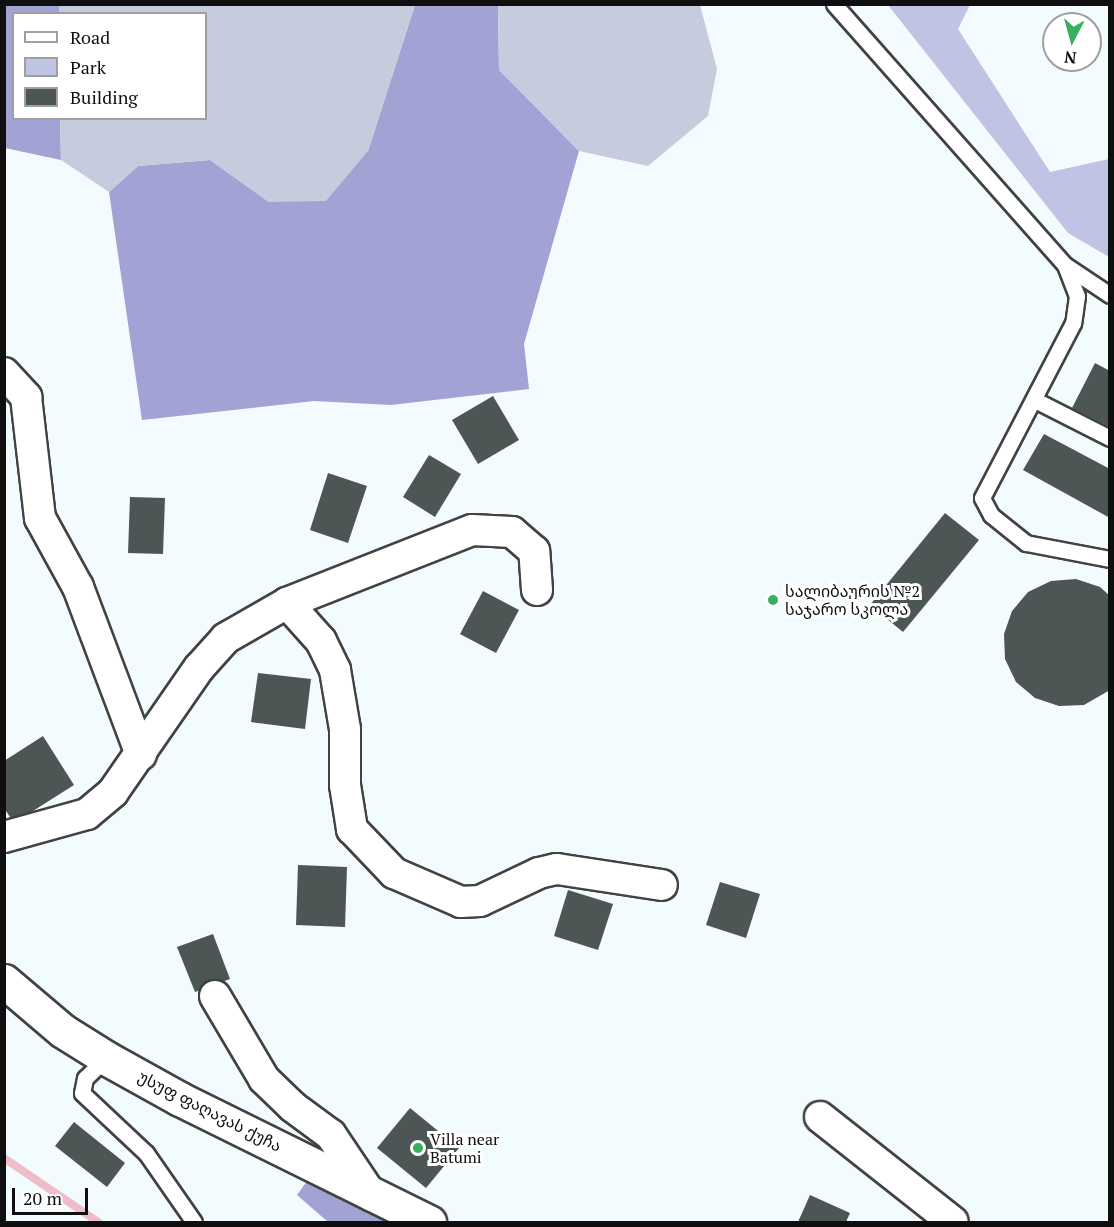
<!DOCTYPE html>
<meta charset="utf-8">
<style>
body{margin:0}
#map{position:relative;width:1114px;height:1227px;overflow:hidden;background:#f2fbfd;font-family:"PT Serif","Noto Sans Georgian",serif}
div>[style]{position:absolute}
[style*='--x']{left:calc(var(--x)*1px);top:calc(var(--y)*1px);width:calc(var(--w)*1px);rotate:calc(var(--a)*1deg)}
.green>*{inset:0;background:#bfc4e5}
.forest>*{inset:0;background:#a0a3d3}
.cemetery>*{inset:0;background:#c4ccde}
.stream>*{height:8px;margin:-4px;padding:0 4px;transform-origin:4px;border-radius:4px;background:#efbcc8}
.building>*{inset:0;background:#4c5654}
.roads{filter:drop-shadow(2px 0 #424242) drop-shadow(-2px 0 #424242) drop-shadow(0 2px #424242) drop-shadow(0 -2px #424242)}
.service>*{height:15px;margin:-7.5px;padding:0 7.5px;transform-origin:7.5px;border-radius:7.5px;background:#fff}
.minor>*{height:30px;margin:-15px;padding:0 15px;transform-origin:15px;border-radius:15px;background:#fff}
.tertiary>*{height:33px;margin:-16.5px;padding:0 16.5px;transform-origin:16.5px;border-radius:16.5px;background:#fff}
.dots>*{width:16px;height:16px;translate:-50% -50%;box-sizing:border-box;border:3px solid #fff;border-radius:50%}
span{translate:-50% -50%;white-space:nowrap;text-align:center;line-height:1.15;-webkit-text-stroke:6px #fff;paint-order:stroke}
.poi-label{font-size:16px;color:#0f0f0f}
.left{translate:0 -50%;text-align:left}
.street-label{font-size:16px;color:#0f0f0f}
.frame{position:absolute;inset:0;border:6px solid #0f0f0f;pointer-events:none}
.legend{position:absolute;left:12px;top:12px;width:195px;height:108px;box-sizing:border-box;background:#fff;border:2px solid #9f9f9f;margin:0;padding:8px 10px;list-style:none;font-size:18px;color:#0f0f0f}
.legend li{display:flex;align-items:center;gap:12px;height:30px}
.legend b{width:30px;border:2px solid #9f9f9f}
.north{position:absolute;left:1042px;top:12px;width:60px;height:60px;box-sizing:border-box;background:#fff;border:2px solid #9f9f9f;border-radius:50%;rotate:186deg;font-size:16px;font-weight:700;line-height:24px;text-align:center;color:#0f0f0f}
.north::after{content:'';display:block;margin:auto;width:21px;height:27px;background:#36af5f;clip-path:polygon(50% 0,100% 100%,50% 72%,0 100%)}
.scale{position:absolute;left:12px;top:1188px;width:76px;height:27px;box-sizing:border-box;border:3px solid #0f0f0f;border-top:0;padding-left:8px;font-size:18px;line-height:21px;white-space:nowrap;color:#0f0f0f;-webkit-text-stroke:4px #fff;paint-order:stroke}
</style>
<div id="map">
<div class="green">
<i style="clip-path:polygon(888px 5px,970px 5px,958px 29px,1050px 172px,1109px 159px,1109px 257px,1068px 233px)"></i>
</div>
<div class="forest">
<i style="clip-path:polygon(5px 4px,59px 5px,59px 13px,14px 14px,14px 118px,60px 119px,61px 160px,5px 148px)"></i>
<i style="clip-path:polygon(415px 5px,498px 5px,499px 70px,579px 151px,524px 344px,529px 389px,391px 405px,314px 401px,142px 420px,109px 192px,138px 166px,210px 160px,269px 202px,368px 151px)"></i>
<i style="clip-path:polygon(318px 1166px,429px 1222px,328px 1222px,297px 1195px)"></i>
</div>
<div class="cemetery">
<i style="clip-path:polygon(59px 5px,59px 4px,415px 5px,368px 151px,326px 201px,269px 202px,210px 160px,138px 166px,109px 192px,61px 160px,60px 119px,206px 118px,206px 14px,59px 13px)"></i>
<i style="clip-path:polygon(498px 5px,700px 5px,717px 69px,708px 116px,648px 166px,579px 151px,499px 70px)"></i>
</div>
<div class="stream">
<i style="--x:4;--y:1158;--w:114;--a:34.2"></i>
</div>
<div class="building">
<i style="clip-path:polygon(1095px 363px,1110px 371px,1110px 427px,1072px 408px)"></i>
<i style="clip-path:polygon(493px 396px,519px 440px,478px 464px,452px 420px)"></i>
<i style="clip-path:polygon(1044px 434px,1110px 469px,1110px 518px,1023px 470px)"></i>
<i style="clip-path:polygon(429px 455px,461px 474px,435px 517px,403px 497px)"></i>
<i style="clip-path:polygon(328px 473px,367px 486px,348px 543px,310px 530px)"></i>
<i style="clip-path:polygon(130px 497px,165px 498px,163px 554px,128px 553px)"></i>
<i style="clip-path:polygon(945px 513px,979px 540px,903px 632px,870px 605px)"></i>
<i style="clip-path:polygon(1076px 579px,1100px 587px,1110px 596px,1110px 690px,1084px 705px,1059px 706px,1035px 698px,1016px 682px,1005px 659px,1004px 634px,1012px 611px,1028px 592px,1051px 581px)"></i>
<i style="clip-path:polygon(483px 591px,519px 610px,496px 653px,460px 634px)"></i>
<i style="clip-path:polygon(258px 673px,311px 679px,305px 729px,251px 722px)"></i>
<i style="clip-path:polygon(43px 736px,74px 785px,14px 823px,4px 808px,4px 761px)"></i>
<i style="clip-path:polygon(298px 865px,347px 867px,345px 927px,296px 925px)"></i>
<i style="clip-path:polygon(720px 882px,760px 894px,746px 938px,706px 925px)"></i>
<i style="clip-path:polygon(568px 890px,613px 904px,598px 950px,554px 936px)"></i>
<i style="clip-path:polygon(213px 934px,230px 979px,195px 992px,177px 947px)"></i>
<i style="clip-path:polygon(410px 1108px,459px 1148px,426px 1188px,377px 1148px)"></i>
<i style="clip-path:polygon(74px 1122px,125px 1163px,107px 1187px,55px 1146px)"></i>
<i style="clip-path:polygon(810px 1195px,850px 1213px,846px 1222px,798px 1222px)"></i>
</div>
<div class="roads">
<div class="service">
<i style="--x:834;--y:4;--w:349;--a:48.5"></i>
<i style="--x:1065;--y:265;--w:33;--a:69"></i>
<i style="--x:1077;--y:296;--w:27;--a:98"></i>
<i style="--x:1073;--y:323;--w:197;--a:117.5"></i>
<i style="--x:982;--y:498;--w:19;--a:62"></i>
<i style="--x:991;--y:515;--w:45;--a:38.7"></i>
<i style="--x:1026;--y:543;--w:86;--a:10.8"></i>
<i style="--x:1065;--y:265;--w:54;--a:33.7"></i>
<i style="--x:1035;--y:400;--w:84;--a:26.9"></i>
<i style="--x:106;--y:1058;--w:29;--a:136"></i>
<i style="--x:85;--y:1078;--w:15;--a:101"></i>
<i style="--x:82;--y:1093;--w:88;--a:43.2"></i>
<i style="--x:146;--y:1153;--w:84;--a:55.2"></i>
</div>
<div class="minor">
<i style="--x:4;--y:373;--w:33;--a:47"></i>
<i style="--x:26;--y:397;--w:122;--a:83.4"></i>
<i style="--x:40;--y:518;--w:79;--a:61.2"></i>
<i style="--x:78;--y:587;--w:179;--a:69.4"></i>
<i style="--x:537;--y:590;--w:39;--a:-94"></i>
<i style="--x:534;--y:551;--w:29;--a:-139"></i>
<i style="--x:512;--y:532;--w:40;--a:-177.1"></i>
<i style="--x:472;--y:530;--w:199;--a:158.5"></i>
<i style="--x:287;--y:603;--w:51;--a:48.2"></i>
<i style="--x:321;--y:641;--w:32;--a:64"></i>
<i style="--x:335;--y:670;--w:60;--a:80.4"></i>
<i style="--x:345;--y:729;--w:56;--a:90"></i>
<i style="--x:345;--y:785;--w:45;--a:81"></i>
<i style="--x:352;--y:829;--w:61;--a:46.3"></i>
<i style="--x:394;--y:873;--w:73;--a:23.4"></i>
<i style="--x:461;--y:902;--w:19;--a:-3"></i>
<i style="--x:480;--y:901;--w:65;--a:-25.4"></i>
<i style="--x:539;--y:873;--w:18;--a:-13"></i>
<i style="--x:557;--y:869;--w:106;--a:8.7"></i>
<i style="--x:4;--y:837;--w:86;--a:-15.5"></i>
<i style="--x:87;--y:814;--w:34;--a:-40"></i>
<i style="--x:113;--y:792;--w:151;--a:-55.3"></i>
<i style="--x:199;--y:668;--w:40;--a:-48"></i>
<i style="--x:226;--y:638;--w:70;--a:-29.8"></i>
<i style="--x:215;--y:996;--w:96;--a:59.4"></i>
<i style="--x:264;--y:1079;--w:40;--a:44"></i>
<i style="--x:293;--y:1107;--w:47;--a:36.4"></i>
<i style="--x:331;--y:1135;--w:73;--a:56.1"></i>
<i style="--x:820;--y:1117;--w:169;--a:38.3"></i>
</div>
<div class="tertiary">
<i style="--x:4;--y:981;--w:77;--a:40.3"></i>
<i style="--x:63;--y:1031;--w:51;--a:32.1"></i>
<i style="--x:106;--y:1058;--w:85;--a:29"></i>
<i style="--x:180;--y:1099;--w:278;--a:26.3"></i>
</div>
</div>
<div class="dots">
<i style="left:773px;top:600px;background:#36af5f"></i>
<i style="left:418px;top:1148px;background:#36af5f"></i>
</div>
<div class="poi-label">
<span class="left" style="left:785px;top:600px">სალიბაურის №2<br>საჯარო სკოლა</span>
<span class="left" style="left:430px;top:1148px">Villa near<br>Batumi</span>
</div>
<div class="street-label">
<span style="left:210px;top:1111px;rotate:27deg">უსუფ ფაღავას ქუჩა</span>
</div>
<div class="frame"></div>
<ul class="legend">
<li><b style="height:8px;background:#fff"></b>Road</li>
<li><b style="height:16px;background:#bfc4e5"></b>Park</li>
<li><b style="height:16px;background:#4c5654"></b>Building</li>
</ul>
<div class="north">N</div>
<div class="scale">20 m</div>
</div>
